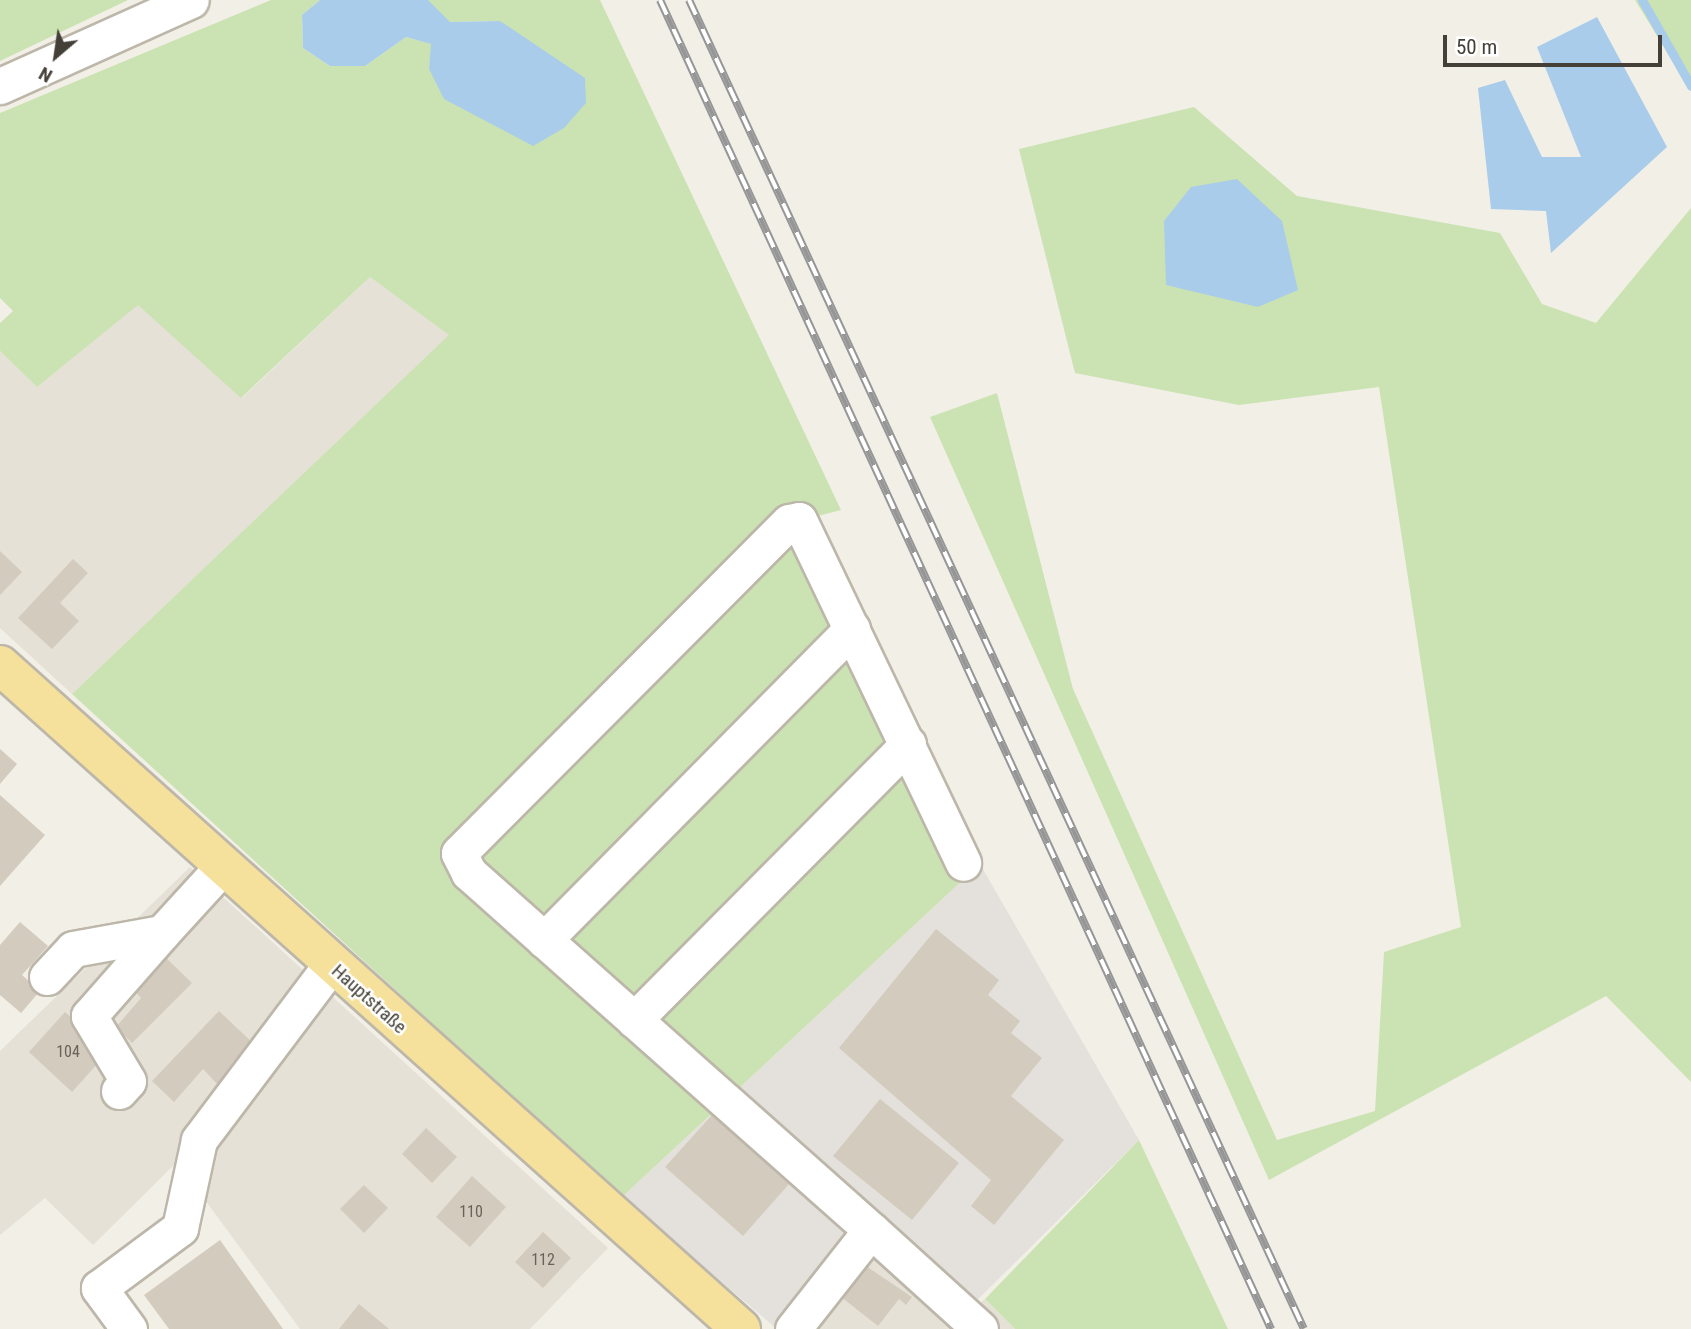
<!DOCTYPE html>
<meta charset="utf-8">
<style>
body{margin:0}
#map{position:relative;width:1691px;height:1329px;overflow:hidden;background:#f2efe7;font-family:"Roboto Condensed",sans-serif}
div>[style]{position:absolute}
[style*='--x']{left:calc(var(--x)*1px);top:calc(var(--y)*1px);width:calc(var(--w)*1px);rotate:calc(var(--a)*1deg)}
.residential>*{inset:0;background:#e5e1d6}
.industrial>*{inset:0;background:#e4e1dc}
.green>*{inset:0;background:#cbe3b3}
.water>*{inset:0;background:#a8ccea}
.stream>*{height:9px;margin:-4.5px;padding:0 4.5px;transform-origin:4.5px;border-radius:4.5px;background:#a8ccea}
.building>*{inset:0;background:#d3cbbd}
.roads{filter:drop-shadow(2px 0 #bdb7aa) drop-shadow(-2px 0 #bdb7aa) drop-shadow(0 2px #bdb7aa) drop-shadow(0 -2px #bdb7aa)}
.minor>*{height:35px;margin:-17.5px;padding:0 17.5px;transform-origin:17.5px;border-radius:17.5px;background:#fff}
.major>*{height:38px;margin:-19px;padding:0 19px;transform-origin:19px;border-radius:19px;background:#f6e19c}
.rail>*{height:8px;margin-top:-4px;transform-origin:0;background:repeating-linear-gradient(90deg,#fff 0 16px,#969696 0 32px);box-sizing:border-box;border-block:2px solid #969696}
span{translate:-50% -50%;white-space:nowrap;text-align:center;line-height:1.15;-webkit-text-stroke:5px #fff;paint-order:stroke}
.number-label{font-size:16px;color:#686358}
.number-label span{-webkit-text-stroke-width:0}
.street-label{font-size:19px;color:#444037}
.north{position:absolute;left:21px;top:21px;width:70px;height:70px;-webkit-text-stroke:5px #fff;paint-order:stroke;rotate:209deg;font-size:19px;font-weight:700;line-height:28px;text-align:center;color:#444037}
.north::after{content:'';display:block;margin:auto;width:24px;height:32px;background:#444037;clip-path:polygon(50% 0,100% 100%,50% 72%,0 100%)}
.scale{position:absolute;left:1443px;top:35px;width:219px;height:32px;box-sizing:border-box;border:4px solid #444037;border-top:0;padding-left:9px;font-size:21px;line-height:24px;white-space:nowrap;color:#444037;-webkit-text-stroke:5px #fff;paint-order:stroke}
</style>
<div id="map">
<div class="residential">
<i style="clip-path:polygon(370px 277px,450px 335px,72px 694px,0 628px,0 351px,37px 387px,138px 304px,242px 398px)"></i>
<i style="clip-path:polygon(190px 867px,608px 1248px,530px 1329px,300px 1329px,177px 1162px,93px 1245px,45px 1198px,0 1235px,0 1051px)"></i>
<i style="clip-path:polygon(871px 1244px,955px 1322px,985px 1299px,1015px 1329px,805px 1329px)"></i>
</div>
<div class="industrial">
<i style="clip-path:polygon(980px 864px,1139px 1140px,955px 1322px,871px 1244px,777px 1329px,622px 1197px)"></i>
</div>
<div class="green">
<i style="clip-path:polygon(0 0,128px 0,0 61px)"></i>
<i style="clip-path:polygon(271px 0,320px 0,302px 15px,303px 48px,330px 66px,365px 66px,406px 37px,432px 44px,429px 69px,500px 21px,450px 22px,435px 13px,428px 0,600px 0,841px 510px,818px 516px,980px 864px,622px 1197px,72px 694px,449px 335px,370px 277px,241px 398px,138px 305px,37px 387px,0 351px,0 323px,13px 311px,0 298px,0 113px)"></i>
<i style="clip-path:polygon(1635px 0,1691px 0,1691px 91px)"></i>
<i style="clip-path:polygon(1194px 107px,1297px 196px,1500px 233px,1542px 304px,1596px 323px,1691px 208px,1691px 1082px,1606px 996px,1269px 1180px,930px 417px,997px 393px,1073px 689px,1277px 1140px,1375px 1111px,1384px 952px,1461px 927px,1379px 387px,1239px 405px,1075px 373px,1019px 149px)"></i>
<i style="clip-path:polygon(1139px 1140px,1228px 1329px,1015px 1329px,985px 1299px)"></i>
</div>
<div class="water">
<i style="clip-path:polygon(320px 0,428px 0,450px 22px,500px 21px,585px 78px,586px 103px,564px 128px,533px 146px,444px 99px,429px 69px,431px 44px,406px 37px,365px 66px,330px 66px,303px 48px,302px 15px)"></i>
<i style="clip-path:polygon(1597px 17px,1667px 147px,1551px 253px,1546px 211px,1491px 209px,1478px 88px,1505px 80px,1542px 157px,1581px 157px,1537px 47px)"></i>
<i style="clip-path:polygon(1237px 179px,1282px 221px,1298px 290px,1258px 307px,1166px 285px,1164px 221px,1191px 187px)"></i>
</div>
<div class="stream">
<i style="--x:1642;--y:0;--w:99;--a:60.3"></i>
</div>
<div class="building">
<i style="clip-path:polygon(0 551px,22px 572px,0 595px)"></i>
<i style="clip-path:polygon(73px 559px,88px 573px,60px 603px,79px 621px,52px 649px,18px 618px)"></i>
<i style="clip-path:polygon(0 749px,17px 764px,0 784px)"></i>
<i style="clip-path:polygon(0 795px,45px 835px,0 886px)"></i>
<i style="clip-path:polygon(20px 922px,48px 946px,22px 975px,40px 991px,21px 1013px,0 995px,0 945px)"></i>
<i style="clip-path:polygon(936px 929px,999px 980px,988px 995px,1020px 1021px,1011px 1033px,1042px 1058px,1011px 1096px,1064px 1140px,994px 1225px,971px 1206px,991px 1180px,839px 1048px)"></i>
<i style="clip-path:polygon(163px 955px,192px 983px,132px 1043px,116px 1027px,141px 998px,133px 989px)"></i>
<i style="clip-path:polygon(219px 1011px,257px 1047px,220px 1087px,203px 1069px,174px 1102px,152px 1081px)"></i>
<i style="clip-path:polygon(65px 1012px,108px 1052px,72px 1092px,29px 1052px)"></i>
<i style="clip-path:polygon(880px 1099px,959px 1163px,912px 1220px,833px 1156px)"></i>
<i style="clip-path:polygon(712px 1115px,789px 1184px,743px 1236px,665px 1167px)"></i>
<i style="clip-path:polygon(426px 1128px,457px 1157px,432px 1183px,402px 1154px)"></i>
<i style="clip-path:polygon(472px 1176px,506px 1207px,470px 1247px,436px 1217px)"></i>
<i style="clip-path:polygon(364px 1185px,388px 1208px,364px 1233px,340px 1209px)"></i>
<i style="clip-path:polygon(543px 1232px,571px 1258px,543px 1288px,515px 1262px)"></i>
<i style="clip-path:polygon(220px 1240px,283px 1329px,169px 1329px,144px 1295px)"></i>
<i style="clip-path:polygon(860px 1262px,912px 1297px,906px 1305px,899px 1299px,878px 1326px,836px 1293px)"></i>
<i style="clip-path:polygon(359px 1304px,389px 1329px,339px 1329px)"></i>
</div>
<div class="roads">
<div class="minor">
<i style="--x:0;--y:86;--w:209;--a:-24.2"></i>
<i style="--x:544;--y:940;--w:438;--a:-45.3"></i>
<i style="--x:47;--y:977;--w:38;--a:-47"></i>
<i style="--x:73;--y:949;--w:90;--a:-10.2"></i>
<i style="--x:162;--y:933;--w:92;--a:-47.6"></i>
<i style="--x:634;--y:1020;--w:389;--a:-45.2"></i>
<i style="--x:119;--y:1091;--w:13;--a:-48"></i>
<i style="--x:128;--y:1081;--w:76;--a:-121"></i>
<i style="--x:89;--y:1016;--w:111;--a:-48.7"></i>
<i style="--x:871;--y:1230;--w:147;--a:42.2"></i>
<i style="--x:129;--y:1329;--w:51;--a:-126.2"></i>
<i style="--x:99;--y:1288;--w:101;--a:-36.5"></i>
<i style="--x:180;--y:1228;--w:90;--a:-77.8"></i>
<i style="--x:199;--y:1140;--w:219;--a:-53"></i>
<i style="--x:793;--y:1329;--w:126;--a:-51.8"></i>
<i style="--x:871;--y:1230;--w:538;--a:-138.39"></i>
<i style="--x:469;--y:873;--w:22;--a:-117"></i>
<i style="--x:459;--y:853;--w:467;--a:-45.1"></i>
<i style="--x:789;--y:522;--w:10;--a:-11"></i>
<i style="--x:799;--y:520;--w:380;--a:64.4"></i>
</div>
<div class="major">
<i style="--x:0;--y:665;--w:995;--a:41.86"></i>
</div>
</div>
<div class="rail">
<i style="--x:660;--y:0;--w:1463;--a:65.31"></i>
<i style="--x:689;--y:0;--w:1464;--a:65.17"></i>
</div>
<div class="number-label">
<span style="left:68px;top:1052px">104</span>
<span style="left:471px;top:1212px">110</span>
<span style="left:543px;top:1260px">112</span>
</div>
<div class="street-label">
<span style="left:369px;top:999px;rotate:42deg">Hauptstraße</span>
</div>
<div class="north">N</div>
<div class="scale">50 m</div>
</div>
